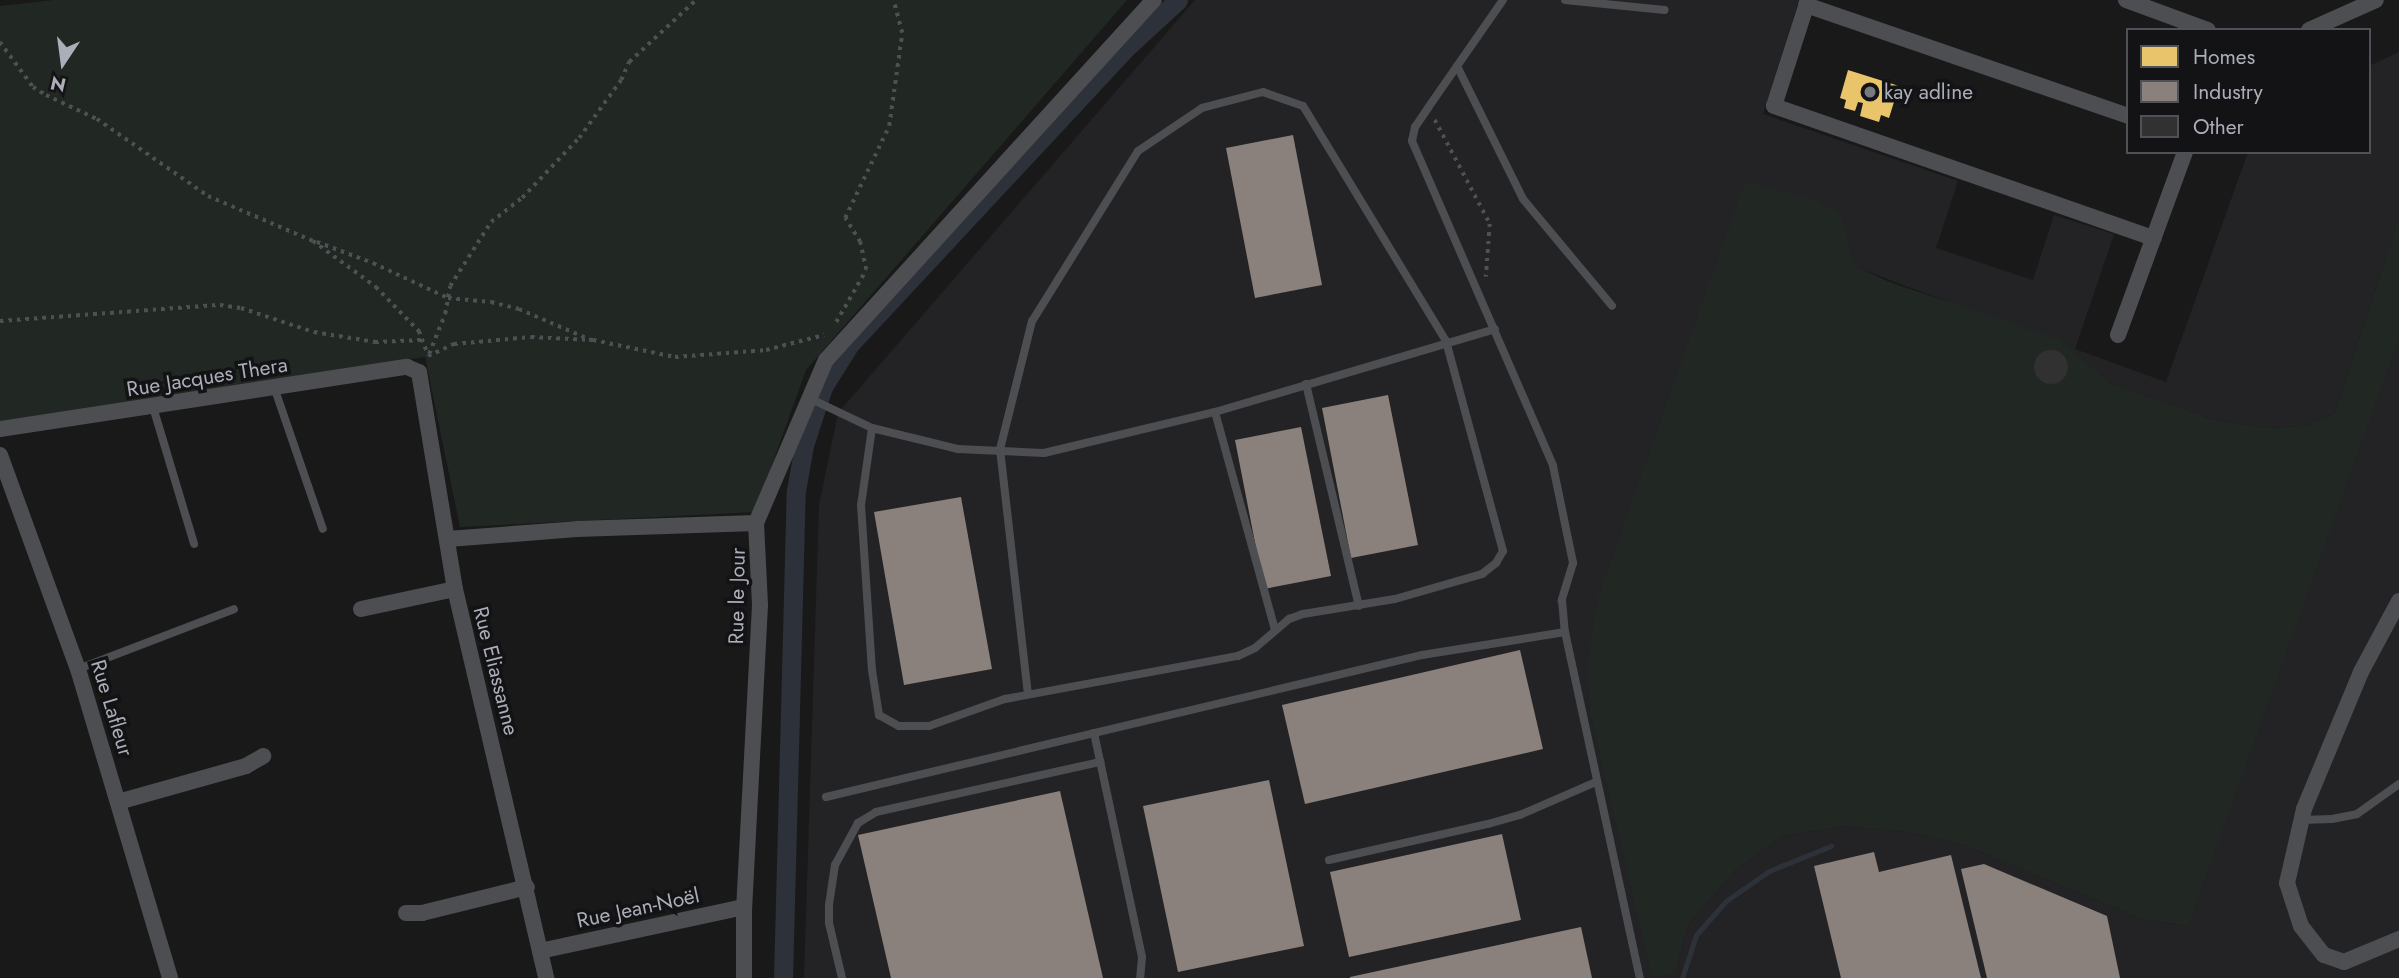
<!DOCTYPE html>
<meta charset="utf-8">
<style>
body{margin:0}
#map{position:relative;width:2399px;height:978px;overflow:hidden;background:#191919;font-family:Jost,sans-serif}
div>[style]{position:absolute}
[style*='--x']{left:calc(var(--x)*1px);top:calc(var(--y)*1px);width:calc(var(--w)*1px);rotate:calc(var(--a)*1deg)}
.built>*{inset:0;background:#232325}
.green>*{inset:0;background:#212823}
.homes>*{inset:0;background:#e9c46a}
.industry>*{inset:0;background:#8a817c}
.stream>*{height:5px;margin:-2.5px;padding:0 2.5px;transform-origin:2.5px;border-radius:2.5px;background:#2d323a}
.canal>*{height:19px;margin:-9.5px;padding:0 9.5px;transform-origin:9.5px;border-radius:9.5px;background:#2d323a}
.building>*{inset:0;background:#313131}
.round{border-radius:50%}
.path>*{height:3.5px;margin-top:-1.75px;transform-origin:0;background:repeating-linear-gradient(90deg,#4f5053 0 3.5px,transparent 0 8.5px)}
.lane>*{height:8px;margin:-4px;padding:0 4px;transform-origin:4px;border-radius:4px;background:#4d4e52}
.street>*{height:16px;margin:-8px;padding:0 8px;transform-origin:8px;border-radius:8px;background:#4d4e52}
.dots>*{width:19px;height:19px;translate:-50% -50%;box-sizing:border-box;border:4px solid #131315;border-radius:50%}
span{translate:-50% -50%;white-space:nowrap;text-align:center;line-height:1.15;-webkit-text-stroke:7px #131315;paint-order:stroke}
.poi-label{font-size:21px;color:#abaeb9}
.left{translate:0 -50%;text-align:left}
.street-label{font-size:21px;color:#abaeb9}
.legend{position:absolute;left:2126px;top:28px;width:245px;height:126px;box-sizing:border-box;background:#131315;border:2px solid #505157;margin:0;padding:9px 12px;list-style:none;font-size:21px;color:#abaeb9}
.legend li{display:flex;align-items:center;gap:14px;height:35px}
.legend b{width:35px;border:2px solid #505157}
.north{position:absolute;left:28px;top:28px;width:70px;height:70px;-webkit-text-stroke:5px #131315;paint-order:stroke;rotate:193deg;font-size:19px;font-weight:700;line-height:28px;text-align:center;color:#abaeb9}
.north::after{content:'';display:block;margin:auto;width:24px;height:32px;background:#abaeb9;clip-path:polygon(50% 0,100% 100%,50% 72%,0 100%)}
</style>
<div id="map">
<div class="built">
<i style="clip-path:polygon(1195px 0,1799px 0,1763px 114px,1958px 181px,1936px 248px,2033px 280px,2054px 215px,2114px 234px,2075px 349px,2166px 382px,2248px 152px,2369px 152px,2369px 66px,2399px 52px,2399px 217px,2335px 413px,2306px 426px,2266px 428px,2211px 419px,2108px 382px,2085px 364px,1998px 321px,1853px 266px,1842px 216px,1675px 974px,1688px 925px,1735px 870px,1783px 836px,1844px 826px,1908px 832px,1964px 845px,2142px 919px,2187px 926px,2399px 339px,2399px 978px,804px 978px,819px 505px,838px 413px)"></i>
</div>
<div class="green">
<i style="clip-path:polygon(54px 0,1127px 0,806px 370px,755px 512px,460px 527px,425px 357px,0 422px,0 6px)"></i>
<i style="clip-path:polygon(1745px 182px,1812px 199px,1842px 216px,1854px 266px,1892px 283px,2061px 340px,2108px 382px,2211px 419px,2266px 428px,2306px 426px,2335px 413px,2399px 217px,2399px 339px,2188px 926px,2142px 919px,1964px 845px,1908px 832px,1844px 826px,1783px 836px,1735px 870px,1688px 925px,1675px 974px,1652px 976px,1591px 716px,1587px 669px,1598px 598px)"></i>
</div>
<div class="homes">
<i style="clip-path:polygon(1848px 70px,1899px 86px,1889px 118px,1881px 115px,1879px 122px,1860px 116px,1863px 103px,1858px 102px,1855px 111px,1844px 108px,1846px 100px,1840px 98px)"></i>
</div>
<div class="industry">
<i style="clip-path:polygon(1293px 135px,1322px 285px,1255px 298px,1226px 148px)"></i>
<i style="clip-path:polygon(1388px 395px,1418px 545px,1351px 558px,1322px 408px)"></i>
<i style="clip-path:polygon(1301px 427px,1331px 576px,1264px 589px,1235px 440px)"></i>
<i style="clip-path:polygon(961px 497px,992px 669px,904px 685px,874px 512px)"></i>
<i style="clip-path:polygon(1520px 650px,1543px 749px,1305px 804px,1282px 705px)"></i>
<i style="clip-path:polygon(1269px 780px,1304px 946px,1178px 972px,1143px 806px)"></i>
<i style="clip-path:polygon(1060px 791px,1103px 978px,891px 978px,858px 835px)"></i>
<i style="clip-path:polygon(1502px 834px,1521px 920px,1349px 957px,1330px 872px)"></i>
<i style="clip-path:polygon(1874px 852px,1879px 872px,1951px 855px,1981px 978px,1841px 978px,1814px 866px)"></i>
<i style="clip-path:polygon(1984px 864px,2107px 916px,2120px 978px,1987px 978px,1961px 869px)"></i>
<i style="clip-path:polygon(1581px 927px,1592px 978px,1350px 978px,1350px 977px)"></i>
</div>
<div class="stream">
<i style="--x:1682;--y:978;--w:45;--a:-72"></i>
<i style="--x:1696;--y:935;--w:45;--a:-48.6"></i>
<i style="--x:1726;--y:901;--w:52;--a:-34.9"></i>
<i style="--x:1769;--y:871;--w:67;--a:-22"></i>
</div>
<div class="canal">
<i style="--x:783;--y:978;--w:487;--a:-88.5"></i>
<i style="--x:796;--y:491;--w:47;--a:-80.1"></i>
<i style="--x:804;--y:445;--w:61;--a:-71.9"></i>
<i style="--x:823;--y:387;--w:51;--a:-57.9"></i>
<i style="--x:850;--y:344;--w:408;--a:-47"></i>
<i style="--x:1128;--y:46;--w:68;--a:-42.6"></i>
</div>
<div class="building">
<i class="round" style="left:2034px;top:350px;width:34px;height:34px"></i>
</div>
<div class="path">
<i style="--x:0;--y:42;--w:56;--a:53.7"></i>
<i style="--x:33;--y:87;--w:15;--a:32"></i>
<i style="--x:46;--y:95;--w:56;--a:25.2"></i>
<i style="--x:97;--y:119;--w:135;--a:34.7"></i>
<i style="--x:208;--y:196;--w:114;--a:23.2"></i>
<i style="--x:313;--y:241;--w:78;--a:36.1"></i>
<i style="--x:376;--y:287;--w:62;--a:45.7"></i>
<i style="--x:419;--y:331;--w:26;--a:69"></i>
<i style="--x:1435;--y:120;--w:118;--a:62.1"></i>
<i style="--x:1490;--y:224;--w:53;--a:94.3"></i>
<i style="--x:317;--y:242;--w:60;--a:20.6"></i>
<i style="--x:373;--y:263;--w:83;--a:25"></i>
<i style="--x:448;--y:298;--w:43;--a:5.3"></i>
<i style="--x:491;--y:302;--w:29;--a:14"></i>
<i style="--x:519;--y:309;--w:78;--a:23.3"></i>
<i style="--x:0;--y:321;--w:221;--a:-4.2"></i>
<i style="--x:220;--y:305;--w:21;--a:8"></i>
<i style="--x:241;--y:308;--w:77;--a:18.2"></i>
<i style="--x:314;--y:332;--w:62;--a:9.3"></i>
<i style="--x:375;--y:342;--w:48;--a:-2.4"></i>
<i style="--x:836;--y:322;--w:60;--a:-60"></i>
<i style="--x:866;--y:270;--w:29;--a:-102"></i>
<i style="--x:860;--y:242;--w:28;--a:-122"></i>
<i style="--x:845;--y:218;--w:102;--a:-64.4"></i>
<i style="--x:889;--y:126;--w:94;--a:-82"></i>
<i style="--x:902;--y:33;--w:34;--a:-105"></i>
<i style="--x:429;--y:354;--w:43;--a:-68.2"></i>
<i style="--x:445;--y:314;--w:28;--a:-80"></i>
<i style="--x:450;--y:286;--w:76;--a:-57.4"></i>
<i style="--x:491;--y:222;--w:39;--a:-38"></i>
<i style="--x:522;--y:198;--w:83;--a:-46.5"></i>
<i style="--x:579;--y:138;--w:72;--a:-54.1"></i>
<i style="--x:621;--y:80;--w:20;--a:-66"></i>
<i style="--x:629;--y:62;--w:91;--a:-42.8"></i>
<i style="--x:428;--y:356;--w:29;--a:-25"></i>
<i style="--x:454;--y:344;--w:77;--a:-5.2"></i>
<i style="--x:531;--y:337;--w:62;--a:2.8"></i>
<i style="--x:593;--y:340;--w:84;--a:11.7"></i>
<i style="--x:675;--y:357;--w:91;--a:-4.4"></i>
<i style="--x:766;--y:350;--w:60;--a:-14.5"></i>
</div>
<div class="lane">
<i style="--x:1503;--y:0;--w:131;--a:124.8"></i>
<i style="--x:1428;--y:108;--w:23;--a:124"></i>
<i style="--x:1415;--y:127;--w:14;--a:102"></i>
<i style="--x:1412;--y:141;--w:354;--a:66.5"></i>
<i style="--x:1553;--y:466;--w:99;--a:78.3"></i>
<i style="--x:1573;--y:563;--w:39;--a:107"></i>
<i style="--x:1562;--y:600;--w:32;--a:85"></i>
<i style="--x:1565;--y:632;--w:354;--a:77.8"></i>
<i style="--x:1565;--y:0;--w:100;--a:5.7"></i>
<i style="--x:1457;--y:66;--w:148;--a:63.6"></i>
<i style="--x:1523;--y:199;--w:139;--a:50.2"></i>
<i style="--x:1306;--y:384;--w:228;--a:76.6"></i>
<i style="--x:274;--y:387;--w:150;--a:71"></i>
<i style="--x:809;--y:398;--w:70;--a:25.5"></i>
<i style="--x:872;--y:428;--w:89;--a:13.7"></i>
<i style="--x:958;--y:449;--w:86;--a:2.7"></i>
<i style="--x:1044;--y:453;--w:176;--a:-13.5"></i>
<i style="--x:1215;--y:412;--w:292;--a:-16.5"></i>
<i style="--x:153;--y:407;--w:143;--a:73.3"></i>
<i style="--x:1215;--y:412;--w:226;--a:74.6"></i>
<i style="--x:872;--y:428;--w:78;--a:98.1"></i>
<i style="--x:861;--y:505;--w:165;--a:86.2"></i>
<i style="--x:872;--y:670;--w:46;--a:81.2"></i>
<i style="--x:879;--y:715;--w:23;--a:29"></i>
<i style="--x:899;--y:726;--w:30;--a:0"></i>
<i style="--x:929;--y:726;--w:81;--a:-19.6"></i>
<i style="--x:1005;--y:699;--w:237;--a:-10.5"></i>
<i style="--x:1238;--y:656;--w:19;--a:-25"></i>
<i style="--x:1255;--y:648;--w:45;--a:-40.5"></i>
<i style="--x:1289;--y:619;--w:15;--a:-20"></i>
<i style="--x:1303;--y:614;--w:93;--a:-9.3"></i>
<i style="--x:1395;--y:599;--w:91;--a:-16"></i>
<i style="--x:1482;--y:574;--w:18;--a:-38"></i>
<i style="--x:1496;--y:563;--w:14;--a:-60"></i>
<i style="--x:1503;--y:551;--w:218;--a:-105.2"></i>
<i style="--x:1446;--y:341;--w:275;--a:-121.3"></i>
<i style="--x:1303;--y:106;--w:42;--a:-160.7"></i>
<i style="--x:1263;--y:92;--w:63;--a:165.3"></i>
<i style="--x:1202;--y:108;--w:77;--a:146.1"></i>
<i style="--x:1138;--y:151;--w:200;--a:121.9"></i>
<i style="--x:1032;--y:321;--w:132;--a:104"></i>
<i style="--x:1000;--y:449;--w:247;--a:83.5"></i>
<i style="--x:78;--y:669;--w:167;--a:-21"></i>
<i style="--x:1094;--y:733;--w:229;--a:77.9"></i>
<i style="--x:1142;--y:957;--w:21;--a:95"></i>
<i style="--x:826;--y:797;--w:613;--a:-13.4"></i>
<i style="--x:1422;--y:655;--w:145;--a:-9.1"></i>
<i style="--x:2301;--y:820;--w:31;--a:-2"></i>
<i style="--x:2332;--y:819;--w:25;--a:-11"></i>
<i style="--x:2357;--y:814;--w:52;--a:-35.5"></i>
<i style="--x:1329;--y:860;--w:163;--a:-12.8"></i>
<i style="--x:1488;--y:824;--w:33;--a:-16"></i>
<i style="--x:1520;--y:815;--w:83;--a:-23.5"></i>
<i style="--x:842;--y:978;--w:57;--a:-103.3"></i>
<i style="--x:829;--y:923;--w:18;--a:-90"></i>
<i style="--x:829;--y:905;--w:40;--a:-81.5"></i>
<i style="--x:835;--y:865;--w:48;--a:-61.3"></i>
<i style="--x:858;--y:823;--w:21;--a:-31"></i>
<i style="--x:876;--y:812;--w:230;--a:-12.6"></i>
</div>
<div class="street">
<i style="--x:1808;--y:0;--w:111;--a:107.8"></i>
<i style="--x:1774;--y:106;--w:402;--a:19.2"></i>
<i style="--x:2126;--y:0;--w:87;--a:20.1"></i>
<i style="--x:1806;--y:5;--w:341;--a:19"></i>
<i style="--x:2309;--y:30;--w:73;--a:-24.1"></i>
<i style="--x:2118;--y:335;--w:195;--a:-69.9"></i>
<i style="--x:0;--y:429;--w:412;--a:-8.7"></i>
<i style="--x:407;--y:367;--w:13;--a:23"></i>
<i style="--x:419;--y:372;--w:220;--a:80.6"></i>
<i style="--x:455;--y:589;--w:400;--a:76.8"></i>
<i style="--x:0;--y:455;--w:228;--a:70"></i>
<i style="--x:78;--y:669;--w:322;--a:73.4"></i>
<i style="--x:756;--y:523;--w:177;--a:-66.8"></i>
<i style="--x:826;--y:360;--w:487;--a:-47.7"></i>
<i style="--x:448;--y:539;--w:129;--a:-4.4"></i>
<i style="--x:577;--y:529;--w:179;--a:-1.9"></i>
<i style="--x:756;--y:523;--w:82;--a:87.2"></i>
<i style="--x:760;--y:605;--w:302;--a:93"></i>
<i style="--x:744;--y:907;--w:71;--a:90"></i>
<i style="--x:2399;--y:601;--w:81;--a:118.2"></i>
<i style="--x:2361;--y:672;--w:148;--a:112.6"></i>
<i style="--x:2304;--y:809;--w:76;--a:102.9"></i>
<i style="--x:2287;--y:883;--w:45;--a:72"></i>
<i style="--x:2301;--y:926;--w:37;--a:52"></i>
<i style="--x:2324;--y:955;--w:21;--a:19"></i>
<i style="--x:2344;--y:962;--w:60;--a:-22.7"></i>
<i style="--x:361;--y:609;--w:96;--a:-12"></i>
<i style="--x:118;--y:802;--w:133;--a:-15.7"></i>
<i style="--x:246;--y:766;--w:20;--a:-30"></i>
<i style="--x:406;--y:913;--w:16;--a:0"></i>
<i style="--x:422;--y:913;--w:108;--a:-13.9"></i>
<i style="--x:540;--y:951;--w:209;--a:-12.2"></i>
</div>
<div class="dots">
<i style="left:1870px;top:92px;background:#787a81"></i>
</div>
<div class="poi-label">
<span class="left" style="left:1884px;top:92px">kay adline</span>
</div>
<div class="street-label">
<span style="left:207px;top:377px;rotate:-9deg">Rue Jacques Thera</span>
<span style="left:737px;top:596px;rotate:-89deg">Rue le Jour</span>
<span style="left:496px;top:671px;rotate:76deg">Rue Eliassanne</span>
<span style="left:112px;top:708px;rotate:73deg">Rue Lafleur</span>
<span style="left:638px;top:908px;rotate:-12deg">Rue Jean-Noël</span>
</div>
<ul class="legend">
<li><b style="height:19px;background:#e9c46a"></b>Homes</li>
<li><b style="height:19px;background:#8a817c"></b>Industry</li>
<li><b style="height:19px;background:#313131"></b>Other</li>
</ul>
<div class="north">N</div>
</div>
